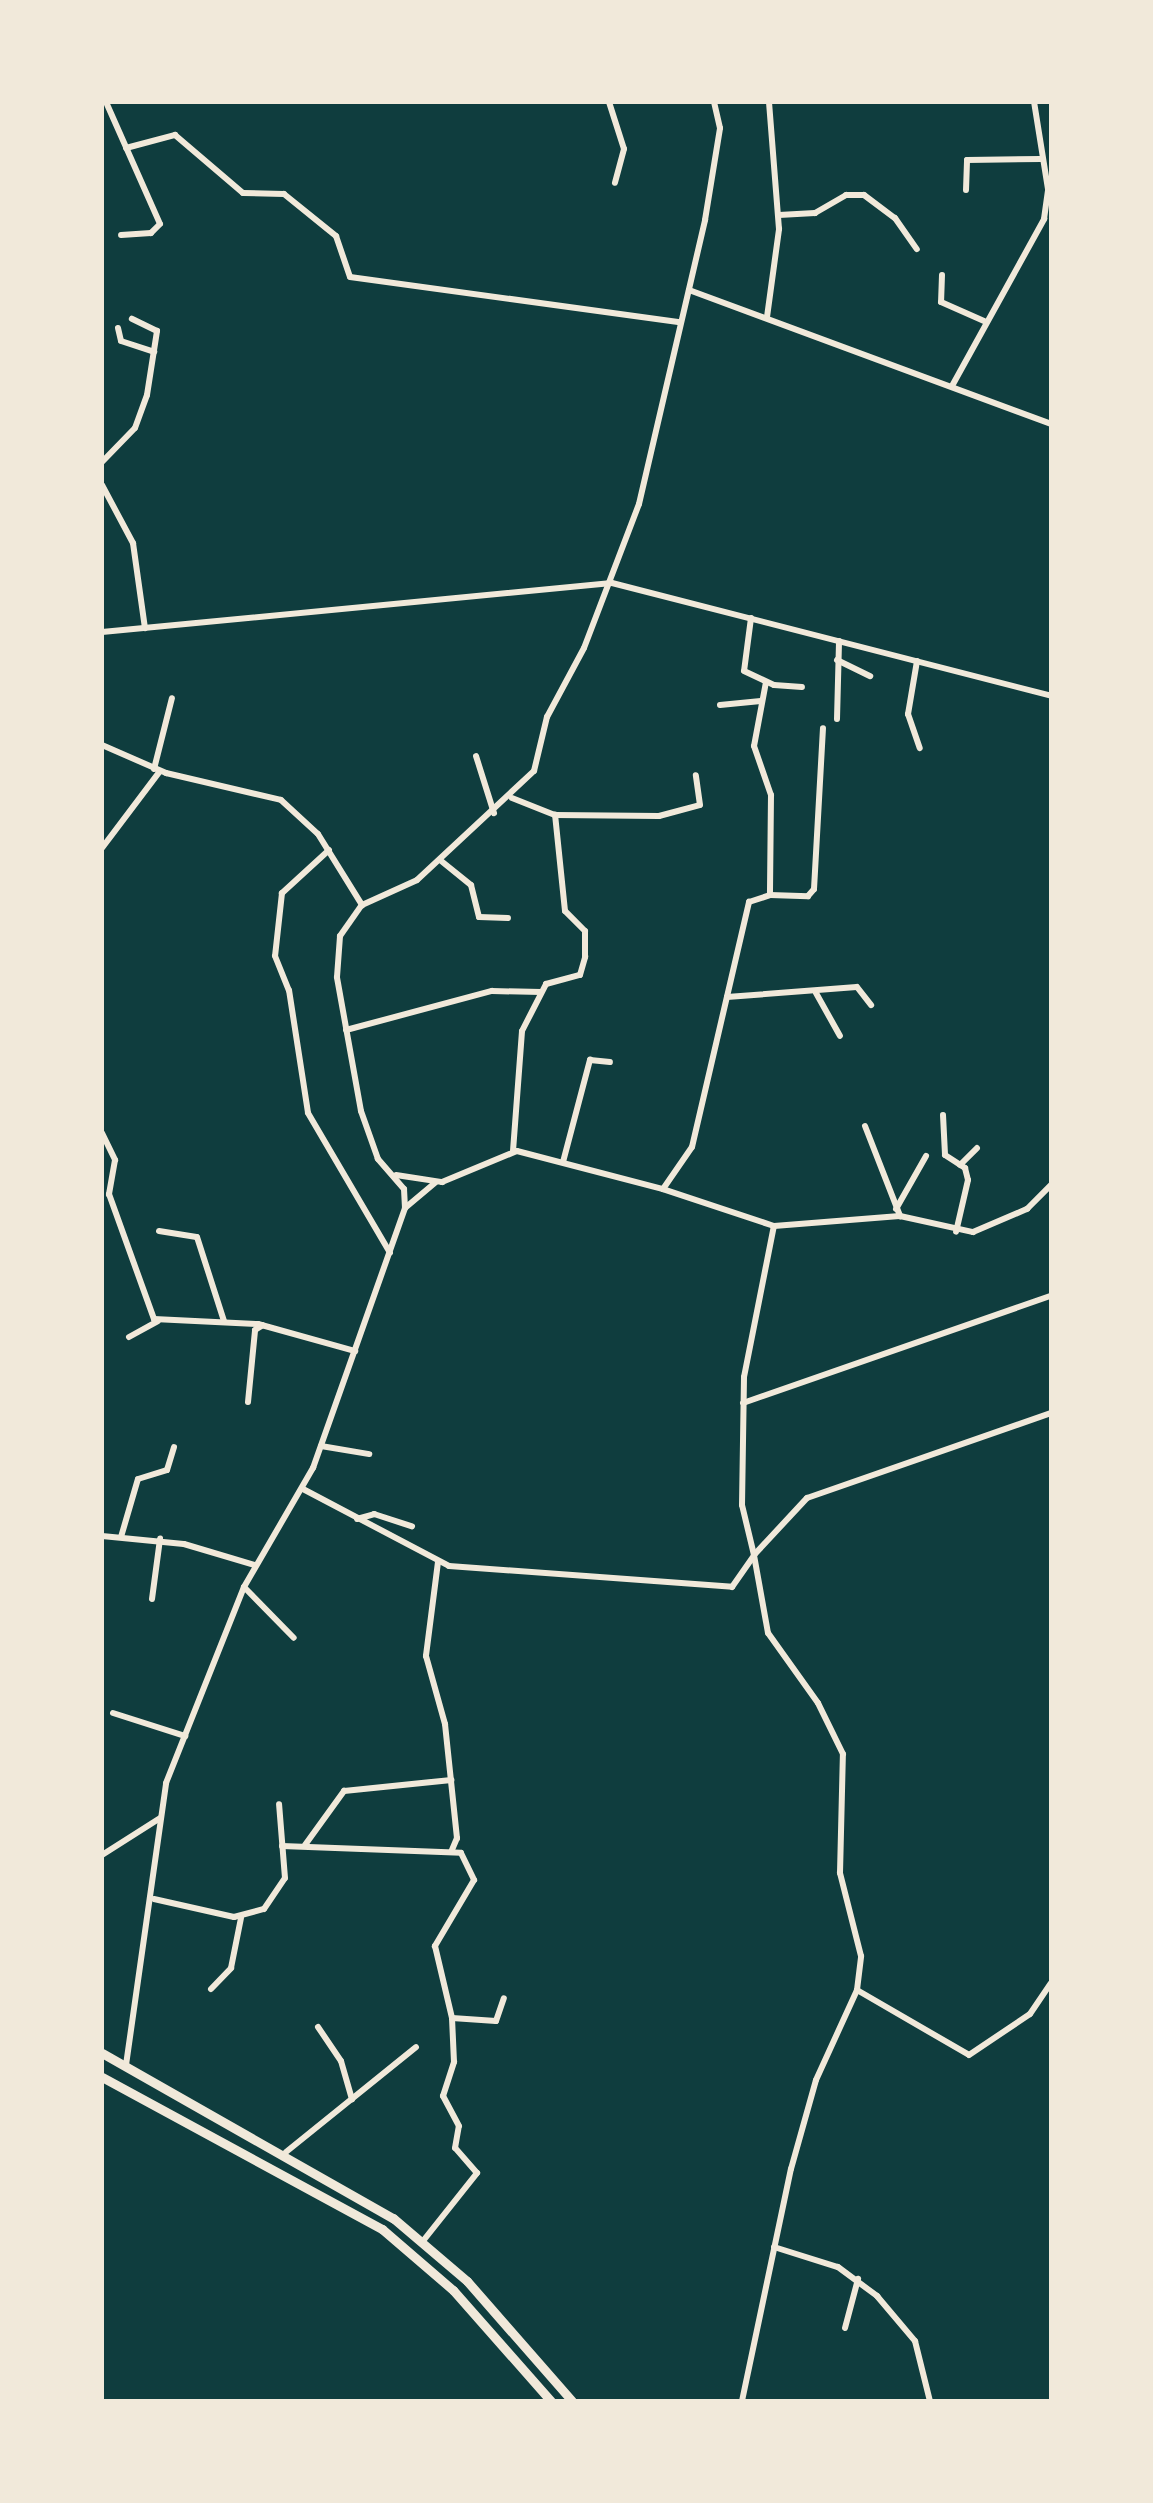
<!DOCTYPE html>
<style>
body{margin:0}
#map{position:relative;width:1153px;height:2503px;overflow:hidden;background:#0f3d3e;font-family:Manrope,sans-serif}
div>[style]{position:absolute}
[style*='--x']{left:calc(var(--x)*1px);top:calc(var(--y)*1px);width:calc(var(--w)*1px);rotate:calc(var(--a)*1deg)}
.minor>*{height:6px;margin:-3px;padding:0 3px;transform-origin:3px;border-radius:3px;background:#f1e9da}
.primary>*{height:9px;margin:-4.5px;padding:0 4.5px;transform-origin:4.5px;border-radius:4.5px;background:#f1e9da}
span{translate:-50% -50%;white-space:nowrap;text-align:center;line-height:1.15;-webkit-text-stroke:6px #f1e9da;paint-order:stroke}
.frame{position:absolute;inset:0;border:104px solid #f1e9da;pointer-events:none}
</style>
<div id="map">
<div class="minor">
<i style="--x:106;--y:102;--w:133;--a:66.1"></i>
<i style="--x:160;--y:224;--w:13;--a:135"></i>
<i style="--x:151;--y:233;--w:30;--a:176"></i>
<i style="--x:609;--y:102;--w:49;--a:72.3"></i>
<i style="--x:624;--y:149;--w:35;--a:105"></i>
<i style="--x:126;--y:148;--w:51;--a:-14.9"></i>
<i style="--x:175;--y:135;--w:89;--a:40.5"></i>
<i style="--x:243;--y:193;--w:41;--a:1.4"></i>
<i style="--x:284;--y:194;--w:67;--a:38.9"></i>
<i style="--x:336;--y:236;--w:43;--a:71.1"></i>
<i style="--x:350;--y:277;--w:333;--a:7.8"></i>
<i style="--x:966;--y:190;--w:30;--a:-88"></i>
<i style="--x:967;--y:160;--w:74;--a:-0.8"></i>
<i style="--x:779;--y:215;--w:36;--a:-3"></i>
<i style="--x:815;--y:213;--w:36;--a:-30"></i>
<i style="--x:846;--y:195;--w:18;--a:0"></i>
<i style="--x:864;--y:195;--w:39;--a:37"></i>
<i style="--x:895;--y:218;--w:38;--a:55"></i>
<i style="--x:942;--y:275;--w:27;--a:92"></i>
<i style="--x:941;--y:302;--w:47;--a:23.8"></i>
<i style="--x:689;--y:290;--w:386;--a:20.3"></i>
<i style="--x:767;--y:317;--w:89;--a:-82.2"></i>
<i style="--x:779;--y:229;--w:127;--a:-94.5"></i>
<i style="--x:118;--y:328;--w:13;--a:77"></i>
<i style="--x:121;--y:341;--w:35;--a:18"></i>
<i style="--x:952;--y:386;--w:191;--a:-61.1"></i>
<i style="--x:1044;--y:219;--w:30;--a:-82"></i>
<i style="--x:1048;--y:189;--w:88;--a:-99.1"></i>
<i style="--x:102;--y:462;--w:47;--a:-45.9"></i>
<i style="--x:135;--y:428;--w:35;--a:-70"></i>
<i style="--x:147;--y:395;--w:65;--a:-81.1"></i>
<i style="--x:157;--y:331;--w:28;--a:-154"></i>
<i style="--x:102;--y:485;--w:66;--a:61.9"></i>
<i style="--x:133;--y:543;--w:86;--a:82"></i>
<i style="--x:751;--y:618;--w:53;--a:97.5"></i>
<i style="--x:744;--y:671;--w:33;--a:25"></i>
<i style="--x:774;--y:685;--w:28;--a:4"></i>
<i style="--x:102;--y:632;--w:512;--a:-5.49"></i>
<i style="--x:612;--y:583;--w:453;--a:14.4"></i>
<i style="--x:837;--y:660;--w:37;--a:26"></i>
<i style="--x:917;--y:661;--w:54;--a:99.6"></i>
<i style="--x:908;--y:714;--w:36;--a:71"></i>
<i style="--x:766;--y:682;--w:65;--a:100.6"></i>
<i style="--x:754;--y:746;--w:52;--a:70.9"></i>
<i style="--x:771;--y:795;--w:100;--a:90.6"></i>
<i style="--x:720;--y:705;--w:41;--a:-5.6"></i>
<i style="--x:837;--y:719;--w:78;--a:-88.5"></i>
<i style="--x:102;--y:745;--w:70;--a:23.6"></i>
<i style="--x:166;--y:773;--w:118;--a:13.2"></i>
<i style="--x:281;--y:800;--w:50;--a:42.6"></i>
<i style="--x:318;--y:834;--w:84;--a:58.2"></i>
<i style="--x:476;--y:756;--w:60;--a:72.5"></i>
<i style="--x:154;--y:769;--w:73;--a:-75.8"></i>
<i style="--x:512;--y:798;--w:46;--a:21.6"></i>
<i style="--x:555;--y:815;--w:104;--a:0.6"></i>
<i style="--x:659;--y:816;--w:42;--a:-15"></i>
<i style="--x:700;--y:805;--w:30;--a:-98"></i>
<i style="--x:102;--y:848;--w:96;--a:-53"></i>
<i style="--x:329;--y:850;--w:64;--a:137.5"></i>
<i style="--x:282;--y:893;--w:63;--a:96.3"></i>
<i style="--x:275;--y:956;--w:37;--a:68"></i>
<i style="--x:289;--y:990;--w:124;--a:81.2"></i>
<i style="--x:308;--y:1113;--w:162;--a:59.6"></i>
<i style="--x:440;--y:860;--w:40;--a:39"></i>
<i style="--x:471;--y:885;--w:33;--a:76"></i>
<i style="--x:479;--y:917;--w:29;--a:2"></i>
<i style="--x:816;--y:993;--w:49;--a:60.8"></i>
<i style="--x:727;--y:997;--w:130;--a:-4.4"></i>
<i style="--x:857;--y:987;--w:23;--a:52"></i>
<i style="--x:346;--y:1030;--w:151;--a:-15"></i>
<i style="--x:492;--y:991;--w:49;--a:1.2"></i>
<i style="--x:943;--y:1115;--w:40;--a:87.1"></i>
<i style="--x:945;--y:1155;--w:24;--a:33"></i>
<i style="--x:965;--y:1168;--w:12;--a:76"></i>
<i style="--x:968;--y:1180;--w:53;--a:103"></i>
<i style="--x:865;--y:1126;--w:97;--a:68.7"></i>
<i style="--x:102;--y:1133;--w:30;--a:64"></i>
<i style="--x:115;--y:1160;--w:35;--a:100"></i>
<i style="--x:109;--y:1194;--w:133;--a:70.2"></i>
<i style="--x:154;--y:1319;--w:104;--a:2.8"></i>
<i style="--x:258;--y:1324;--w:101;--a:15.6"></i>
<i style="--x:513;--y:1151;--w:120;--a:-85.7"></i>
<i style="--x:522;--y:1031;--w:53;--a:-62.9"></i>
<i style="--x:546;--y:984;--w:35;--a:-15"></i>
<i style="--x:580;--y:975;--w:19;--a:-74"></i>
<i style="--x:585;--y:957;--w:26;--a:-90"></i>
<i style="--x:585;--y:931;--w:28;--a:-135"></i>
<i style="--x:565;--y:911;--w:97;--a:-95.9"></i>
<i style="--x:563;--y:1162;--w:106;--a:-75.2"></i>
<i style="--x:590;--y:1060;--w:20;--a:6"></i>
<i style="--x:960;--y:1165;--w:24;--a:-45"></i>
<i style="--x:396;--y:1175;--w:47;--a:8.7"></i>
<i style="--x:442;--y:1182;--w:81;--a:-22.5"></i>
<i style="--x:517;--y:1151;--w:151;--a:14.6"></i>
<i style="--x:663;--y:1189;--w:51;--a:-55.4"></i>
<i style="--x:692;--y:1147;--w:252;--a:-76.9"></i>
<i style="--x:749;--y:902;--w:22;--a:-18"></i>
<i style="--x:770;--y:895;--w:38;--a:2"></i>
<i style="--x:808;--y:896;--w:9;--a:-49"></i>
<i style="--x:814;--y:889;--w:161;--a:-86.8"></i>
<i style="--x:405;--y:1208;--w:40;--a:-40"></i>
<i style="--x:896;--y:1209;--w:61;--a:-60.5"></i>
<i style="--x:774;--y:1226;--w:126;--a:-4.5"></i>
<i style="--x:900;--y:1216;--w:75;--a:12.4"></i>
<i style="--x:973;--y:1232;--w:59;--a:-23.1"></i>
<i style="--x:1027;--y:1209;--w:34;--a:-45"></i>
<i style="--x:159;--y:1231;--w:38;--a:9"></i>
<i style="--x:197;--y:1237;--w:88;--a:72.2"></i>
<i style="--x:129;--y:1337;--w:33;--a:-29"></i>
<i style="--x:248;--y:1402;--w:72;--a:-84.4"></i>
<i style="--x:255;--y:1330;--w:9;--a:-32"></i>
<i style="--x:743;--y:1403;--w:326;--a:-19.2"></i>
<i style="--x:321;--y:1446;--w:49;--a:9.5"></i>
<i style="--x:303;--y:1489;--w:165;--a:27.8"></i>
<i style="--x:449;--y:1566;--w:284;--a:4.2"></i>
<i style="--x:732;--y:1587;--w:39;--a:-55"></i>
<i style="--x:754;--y:1555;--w:51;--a:-103.5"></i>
<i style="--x:742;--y:1505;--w:128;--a:-89.1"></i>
<i style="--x:744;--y:1377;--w:154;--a:-78.8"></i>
<i style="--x:774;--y:1226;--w:117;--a:-161.6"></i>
<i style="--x:357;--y:1519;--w:18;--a:-16"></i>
<i style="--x:374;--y:1514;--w:40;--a:18"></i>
<i style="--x:102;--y:1536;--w:82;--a:5.6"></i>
<i style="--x:184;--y:1544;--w:74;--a:16.5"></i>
<i style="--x:121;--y:1537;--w:60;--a:-73.7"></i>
<i style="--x:138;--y:1479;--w:30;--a:-17"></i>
<i style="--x:167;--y:1470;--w:24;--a:-73"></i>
<i style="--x:438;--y:1562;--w:95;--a:97.3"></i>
<i style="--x:426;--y:1656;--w:71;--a:74.4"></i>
<i style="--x:445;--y:1724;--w:115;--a:84"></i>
<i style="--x:457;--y:1838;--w:15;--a:113"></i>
<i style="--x:244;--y:1587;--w:71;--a:45.6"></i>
<i style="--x:152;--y:1599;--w:61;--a:-82.4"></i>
<i style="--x:113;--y:1713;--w:76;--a:17.7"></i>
<i style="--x:305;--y:1845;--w:67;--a:-54.2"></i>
<i style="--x:344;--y:1791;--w:108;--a:-5.9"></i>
<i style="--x:282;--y:1846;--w:179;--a:2.2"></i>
<i style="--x:461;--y:1853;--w:30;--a:64"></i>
<i style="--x:474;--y:1880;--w:77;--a:120.6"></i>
<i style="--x:435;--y:1946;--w:74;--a:76.7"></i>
<i style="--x:452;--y:2018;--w:44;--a:3.9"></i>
<i style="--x:496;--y:2021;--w:24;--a:-71"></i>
<i style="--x:102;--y:1855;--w:69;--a:-32.5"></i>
<i style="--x:154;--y:1899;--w:82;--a:12.7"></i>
<i style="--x:234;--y:1917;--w:31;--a:-15"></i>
<i style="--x:264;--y:1909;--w:37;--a:-56"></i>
<i style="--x:285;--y:1878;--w:74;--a:-94.6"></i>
<i style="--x:211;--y:1989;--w:29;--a:-46"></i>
<i style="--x:231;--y:1968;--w:51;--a:-78.7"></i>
<i style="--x:857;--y:1990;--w:129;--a:30.1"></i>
<i style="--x:969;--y:2055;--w:73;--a:-33.9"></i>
<i style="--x:1030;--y:2014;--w:37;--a:-56"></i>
<i style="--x:318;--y:2027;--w:41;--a:55.9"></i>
<i style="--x:341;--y:2061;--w:40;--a:74"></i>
<i style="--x:126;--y:2065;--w:285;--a:-81.9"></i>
<i style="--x:166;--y:1783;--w:211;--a:-68.3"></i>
<i style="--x:244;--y:1587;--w:138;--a:-59.9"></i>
<i style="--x:313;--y:1468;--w:276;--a:-70.5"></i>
<i style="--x:405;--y:1208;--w:19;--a:-93"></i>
<i style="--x:404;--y:1189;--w:40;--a:-131"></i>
<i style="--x:378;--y:1159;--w:51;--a:-109.5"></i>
<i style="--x:361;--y:1111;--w:136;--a:-100.2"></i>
<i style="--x:337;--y:977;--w:41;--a:-85.8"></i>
<i style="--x:340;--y:936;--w:38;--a:-55"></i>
<i style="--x:362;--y:905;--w:60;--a:-24.4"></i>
<i style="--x:417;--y:880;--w:160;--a:-43"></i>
<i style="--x:534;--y:771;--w:56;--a:-76.5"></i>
<i style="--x:547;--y:717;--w:78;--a:-61.8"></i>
<i style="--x:584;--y:648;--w:154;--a:-69.1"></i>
<i style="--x:639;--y:504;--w:292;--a:-76.9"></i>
<i style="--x:705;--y:220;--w:93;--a:-80.7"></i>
<i style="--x:720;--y:128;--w:27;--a:-103"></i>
<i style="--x:286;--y:2152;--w:167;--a:-38.9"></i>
<i style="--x:423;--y:2241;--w:87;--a:-51.5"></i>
<i style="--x:477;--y:2173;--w:33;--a:-131"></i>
<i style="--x:455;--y:2148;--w:22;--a:-80"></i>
<i style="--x:459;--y:2126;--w:34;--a:-118"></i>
<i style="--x:443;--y:2096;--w:36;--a:-72"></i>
<i style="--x:454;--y:2062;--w:44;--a:-92.6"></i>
<i style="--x:774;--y:2247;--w:67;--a:17.4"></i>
<i style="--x:838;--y:2267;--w:49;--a:36.6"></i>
<i style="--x:877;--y:2296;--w:59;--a:49.8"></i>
<i style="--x:915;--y:2341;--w:62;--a:76"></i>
<i style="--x:845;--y:2328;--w:51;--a:-75.1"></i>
<i style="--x:742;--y:2401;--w:237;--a:-78.1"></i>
<i style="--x:791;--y:2169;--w:92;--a:-74.3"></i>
<i style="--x:816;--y:2080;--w:99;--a:-65.5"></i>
<i style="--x:857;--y:1990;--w:34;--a:-83"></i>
<i style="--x:861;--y:1956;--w:86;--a:-104.2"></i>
<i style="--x:840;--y:1873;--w:119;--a:-88.6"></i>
<i style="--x:843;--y:1754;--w:57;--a:-116.1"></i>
<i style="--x:818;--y:1703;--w:86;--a:-125.5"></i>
<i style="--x:768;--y:1633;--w:79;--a:-100.2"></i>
<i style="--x:754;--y:1555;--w:78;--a:-47.1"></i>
<i style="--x:807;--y:1498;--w:258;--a:-19.2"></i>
</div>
<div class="primary">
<i style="--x:102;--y:2053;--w:335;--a:29.6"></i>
<i style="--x:393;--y:2218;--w:97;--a:40.4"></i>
<i style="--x:467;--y:2281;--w:159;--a:48.8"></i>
<i style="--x:102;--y:2077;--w:319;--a:28.5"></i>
<i style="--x:382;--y:2229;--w:94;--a:40.7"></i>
<i style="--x:453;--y:2290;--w:148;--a:48.6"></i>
</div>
<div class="frame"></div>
</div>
